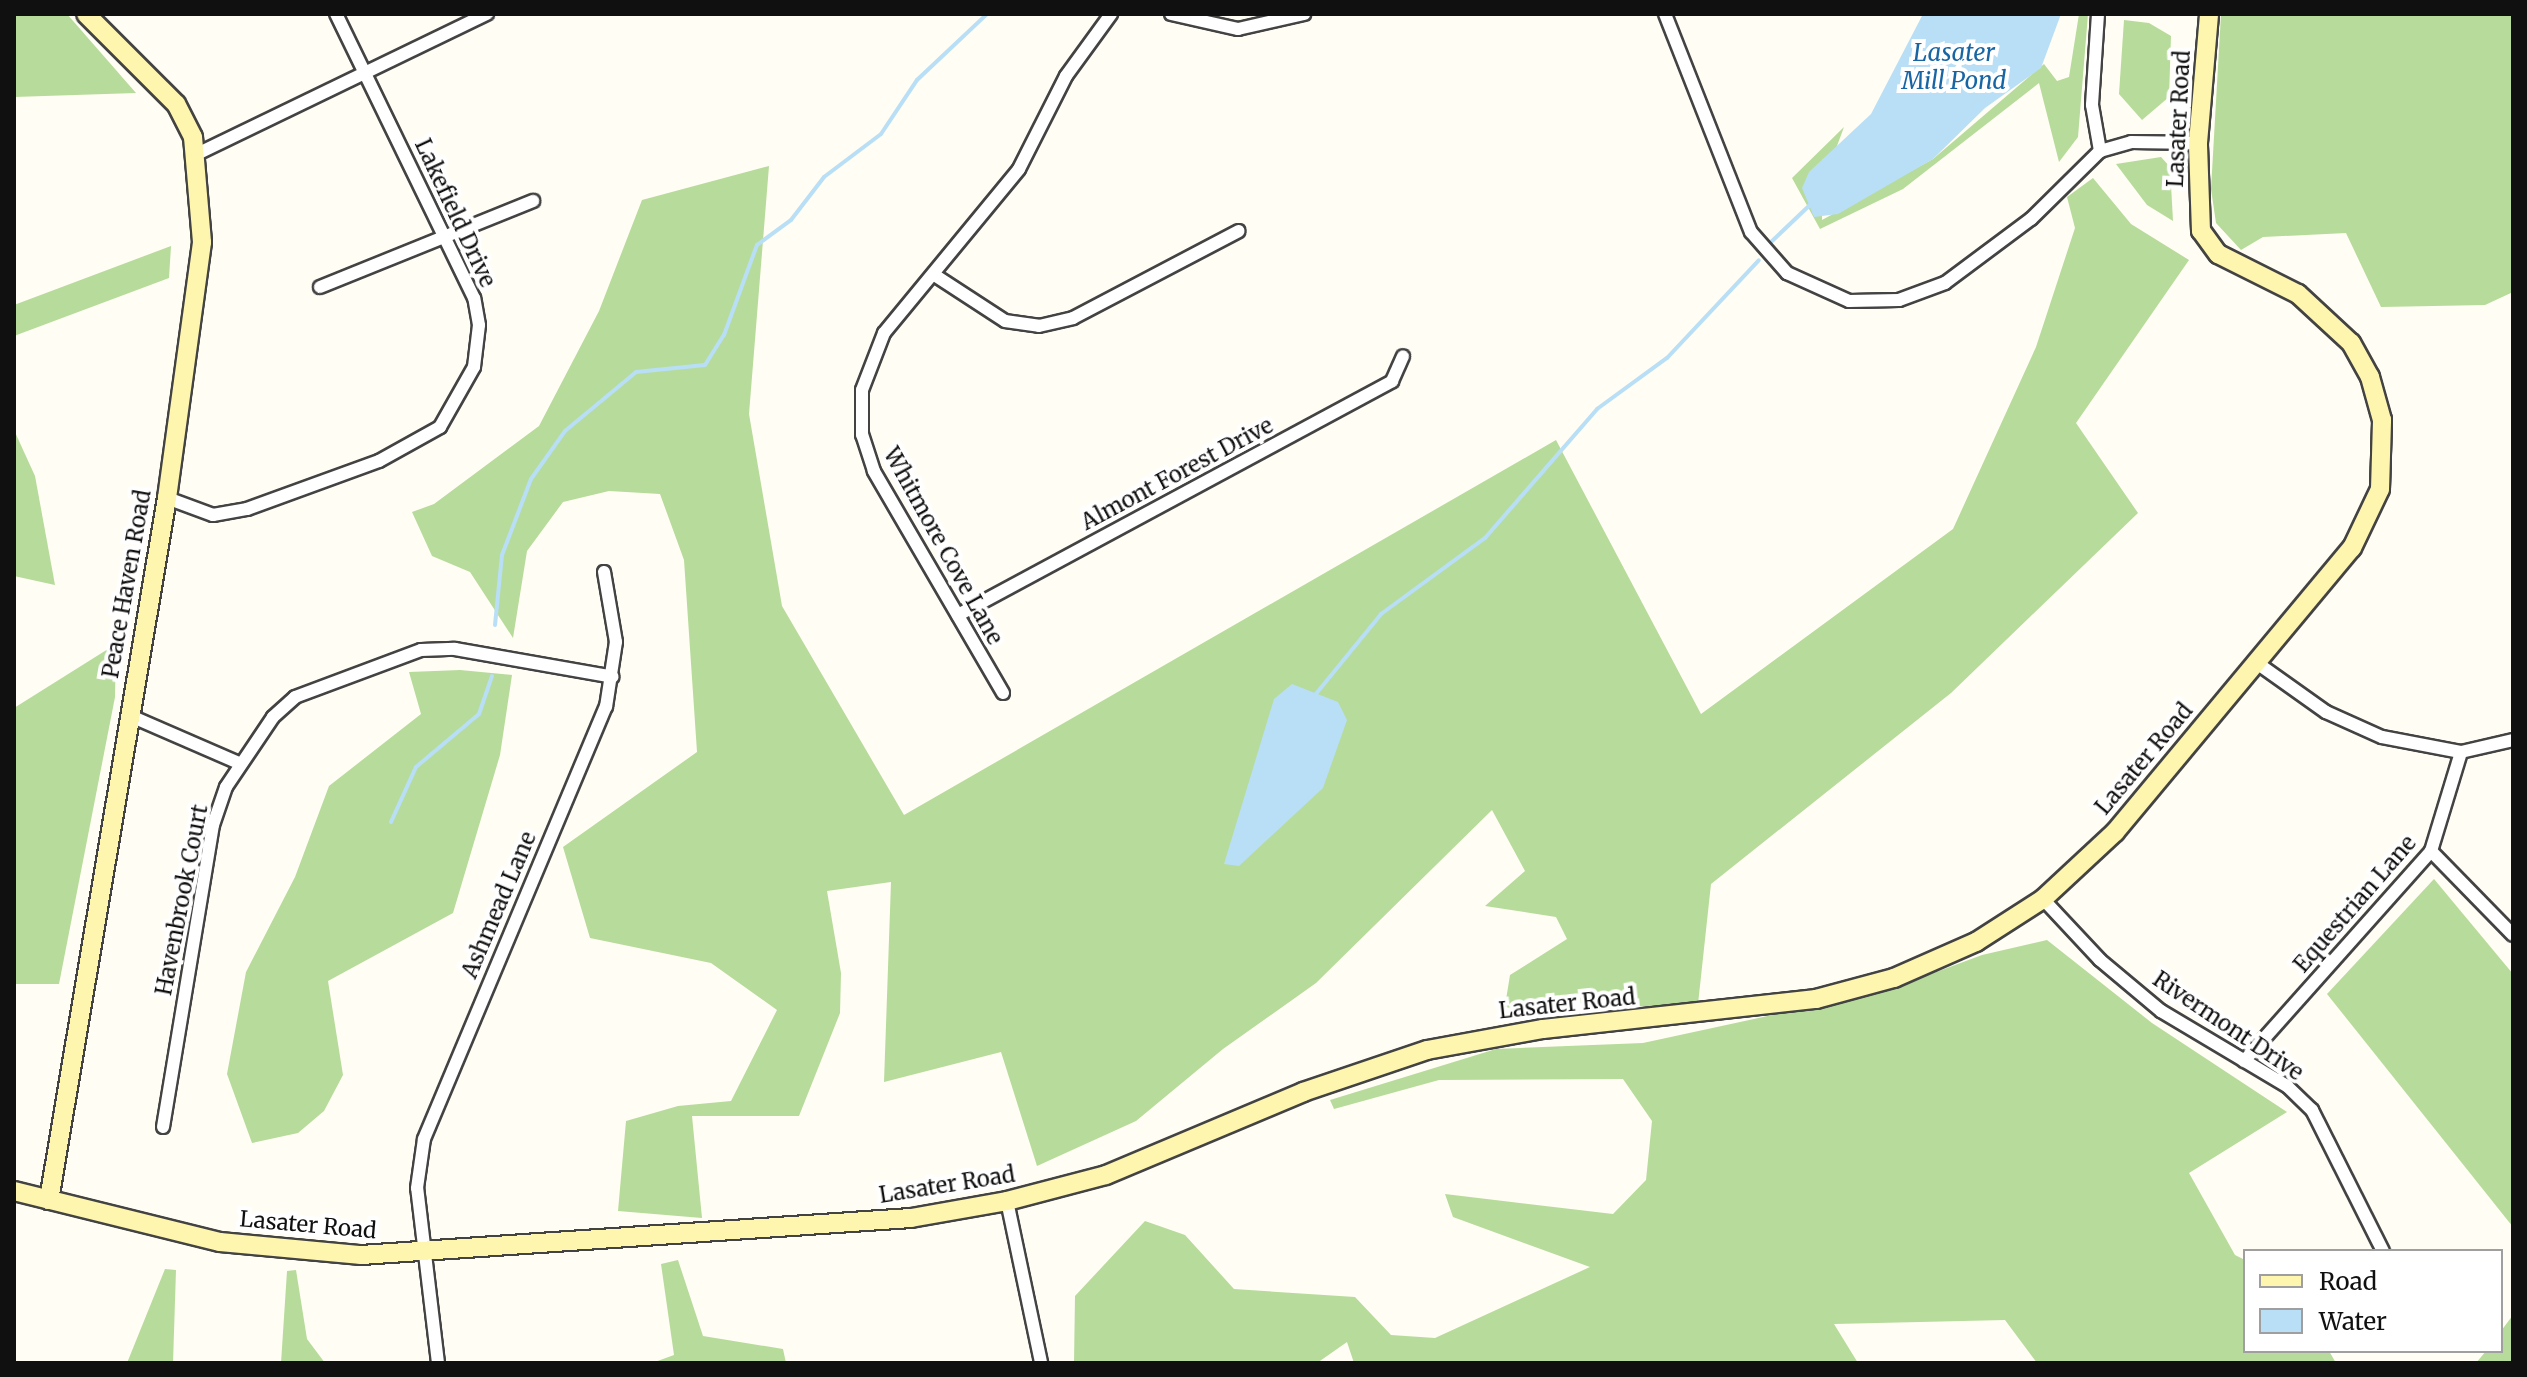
<!DOCTYPE html>
<style>
body{margin:0}
#map{position:relative;width:2527px;height:1377px;overflow:hidden;background:#fffdf4;font-family:Merriweather,serif}
div>[style]{position:absolute}
[style*='--x']{left:calc(var(--x)*1px);top:calc(var(--y)*1px);width:calc(var(--w)*1px);rotate:calc(var(--a)*1deg)}
.forest>*{inset:0;background:#b7db9b}
.water>*{inset:0;background:#b8dff6}
.stream>*{height:4px;margin:-2px;padding:0 2px;transform-origin:2px;border-radius:2px;background:#b8dff6}
.roads{filter:drop-shadow(2px 0 #434343) drop-shadow(-2px 0 #434343) drop-shadow(0 2px #434343) drop-shadow(0 -2px #434343)}
.street>*{height:12px;margin:-6px;padding:0 6px;transform-origin:6px;border-radius:6px;background:#fff}
.secondary>*{height:18px;margin:-9px;padding:0 9px;transform-origin:9px;border-radius:9px;background:#fef6af}
span{translate:-50% -50%;white-space:nowrap;text-align:center;line-height:1.15;-webkit-text-stroke:8px #fff;paint-order:stroke}
.street-label{font-size:22px;color:#101010}
.water-label{font-size:24px;color:#1865a4;font-style:italic}
.frame{position:absolute;inset:0;border:16px solid #101010;pointer-events:none}
.legend{position:absolute;left:2243px;top:1249px;width:260px;height:104px;box-sizing:border-box;background:#fff;border:2px solid #9f9f9f;margin:0;padding:10px 14px;list-style:none;font-size:24px;color:#101010}
.legend li{display:flex;align-items:center;gap:16px;height:40px}
.legend b{width:40px;border:2px solid #9f9f9f}
</style>
<div id="map">
<div class="forest">
<i style="clip-path:polygon(14px 14px,67px 14px,136px 93px,14px 97px)"></i>
<i style="clip-path:polygon(2079px 14px,2088px 14px,2078px 137px,2059px 162px,2039px 83px,1903px 189px,1820px 229px,1792px 178px,1844px 127px,1834px 154px,1822px 160px,1822px 220px,1933px 159px,2044px 64px,2057px 81px,2069px 77px)"></i>
<i style="clip-path:polygon(2221px 14px,2513px 14px,2513px 292px,2485px 305px,2381px 307px,2346px 233px,2263px 237px,2241px 250px,2216px 223px,2211px 189px)"></i>
<i style="clip-path:polygon(2124px 20px,2149px 23px,2171px 36px,2169px 97px,2142px 120px,2119px 94px)"></i>
<i style="clip-path:polygon(2161px 157px,2170px 167px,2173px 221px,2147px 205px,2116px 164px)"></i>
<i style="clip-path:polygon(769px 166px,749px 414px,782px 606px,904px 815px,1556px 440px,1701px 714px,1953px 529px,2036px 347px,2075px 228px,2067px 197px,2093px 178px,2131px 224px,2189px 260px,2076px 423px,2138px 513px,1951px 693px,1711px 884px,1698px 1004px,1598px 1008px,1569px 1000px,1504px 1012px,1510px 975px,1567px 939px,1556px 917px,1485px 906px,1525px 871px,1492px 810px,1316px 983px,1223px 1049px,1136px 1121px,1037px 1166px,1001px 1052px,884px 1082px,891px 882px,827px 891px,841px 973px,840px 1013px,799px 1116px,692px 1116px,702px 1218px,618px 1211px,626px 1121px,678px 1106px,731px 1101px,777px 1010px,711px 963px,590px 938px,563px 847px,697px 752px,684px 560px,660px 494px,609px 491px,563px 502px,527px 551px,513px 638px,470px 572px,432px 556px,412px 512px,434px 504px,539px 426px,599px 311px,642px 200px)"></i>
<i style="clip-path:polygon(171px 246px,169px 278px,14px 336px,14px 305px)"></i>
<i style="clip-path:polygon(14px 430px,35px 476px,55px 585px,14px 576px)"></i>
<i style="clip-path:polygon(116px 644px,115px 697px,59px 984px,14px 984px,14px 708px)"></i>
<i style="clip-path:polygon(460px 670px,512px 675px,500px 755px,453px 913px,328px 981px,343px 1075px,324px 1111px,298px 1133px,252px 1143px,227px 1074px,246px 972px,295px 877px,329px 786px,421px 714px,409px 672px)"></i>
<i style="clip-path:polygon(2434px 879px,2513px 974px,2513px 1227px,2327px 994px)"></i>
<i style="clip-path:polygon(2047px 940px,2152px 1023px,2287px 1112px,2189px 1173px,2235px 1255px,2245px 1260px,2245px 1351px,2329px 1351px,2336px 1363px,2037px 1363px,2005px 1320px,1834px 1324px,1858px 1363px,1354px 1363px,1347px 1342px,1317px 1363px,1074px 1363px,1075px 1296px,1145px 1221px,1185px 1235px,1234px 1289px,1355px 1297px,1391px 1335px,1435px 1338px,1590px 1267px,1453px 1217px,1445px 1194px,1613px 1214px,1646px 1180px,1652px 1121px,1623px 1079px,1439px 1080px,1334px 1109px,1330px 1100px,1496px 1049px,1643px 1043px,1888px 990px,1982px 955px)"></i>
<i style="clip-path:polygon(678px 1260px,703px 1336px,783px 1349px,786px 1363px,652px 1363px,674px 1355px,661px 1264px)"></i>
<i style="clip-path:polygon(165px 1269px,176px 1270px,173px 1363px,127px 1363px)"></i>
<i style="clip-path:polygon(296px 1270px,307px 1339px,325px 1363px,281px 1363px,287px 1271px)"></i>
<i style="clip-path:polygon(2513px 1315px,2513px 1363px,2476px 1363px,2486px 1351px,2501px 1351px,2501px 1331px)"></i>
</div>
<div class="water">
<i style="clip-path:polygon(1923px 14px,2061px 14px,2041px 68px,1985px 108px,1933px 159px,1838px 214px,1814px 217px,1802px 188px,1809px 172px,1871px 114px)"></i>
<i style="clip-path:polygon(1292px 684px,1338px 702px,1347px 720px,1323px 788px,1239px 866px,1224px 864px,1274px 699px)"></i>
</div>
<div class="stream">
<i style="--x:1770;--y:243;--w:58;--a:-43.6"></i>
<i style="--x:495;--y:625;--w:70;--a:-84.3"></i>
<i style="--x:502;--y:555;--w:81;--a:-69.1"></i>
<i style="--x:531;--y:479;--w:59;--a:-54.7"></i>
<i style="--x:565;--y:431;--w:92;--a:-39.7"></i>
<i style="--x:636;--y:372;--w:69;--a:-5.8"></i>
<i style="--x:705;--y:365;--w:36;--a:-58"></i>
<i style="--x:724;--y:335;--w:96;--a:-69.9"></i>
<i style="--x:757;--y:245;--w:42;--a:-36.3"></i>
<i style="--x:791;--y:220;--w:54;--a:-52.5"></i>
<i style="--x:824;--y:177;--w:71;--a:-37"></i>
<i style="--x:881;--y:134;--w:65;--a:-56.3"></i>
<i style="--x:917;--y:80;--w:96;--a:-43.3"></i>
<i style="--x:1315;--y:695;--w:104;--a:-50.8"></i>
<i style="--x:1381;--y:614;--w:129;--a:-36.2"></i>
<i style="--x:1485;--y:538;--w:171;--a:-49"></i>
<i style="--x:1597;--y:409;--w:87;--a:-36.1"></i>
<i style="--x:1667;--y:358;--w:134;--a:-46.8"></i>
<i style="--x:391;--y:822;--w:60;--a:-65.6"></i>
<i style="--x:416;--y:767;--w:82;--a:-40.1"></i>
<i style="--x:479;--y:714;--w:40;--a:-71.1"></i>
</div>
<div class="roads">
<div class="street">
<i style="--x:1171;--y:14;--w:69;--a:12.6"></i>
<i style="--x:1238;--y:29;--w:68;--a:-12.8"></i>
<i style="--x:1665;--y:14;--w:234;--a:68.5"></i>
<i style="--x:1751;--y:232;--w:55;--a:48.7"></i>
<i style="--x:1787;--y:273;--w:68;--a:24.3"></i>
<i style="--x:1849;--y:301;--w:50;--a:-1.1"></i>
<i style="--x:1899;--y:300;--w:49;--a:-20.3"></i>
<i style="--x:1945;--y:283;--w:107;--a:-36.7"></i>
<i style="--x:2031;--y:219;--w:97;--a:-44.6"></i>
<i style="--x:2100;--y:151;--w:32;--a:-16"></i>
<i style="--x:2131;--y:142;--w:67;--a:0.9"></i>
<i style="--x:2098;--y:14;--w:91;--a:93.8"></i>
<i style="--x:2092;--y:105;--w:47;--a:80.1"></i>
<i style="--x:199;--y:153;--w:320;--a:-25.8"></i>
<i style="--x:936;--y:276;--w:82;--a:33.1"></i>
<i style="--x:1005;--y:321;--w:34;--a:8"></i>
<i style="--x:1039;--y:326;--w:35;--a:-13"></i>
<i style="--x:1073;--y:318;--w:187;--a:-27.7"></i>
<i style="--x:320;--y:287;--w:230;--a:-22"></i>
<i style="--x:167;--y:498;--w:49;--a:20.3"></i>
<i style="--x:213;--y:515;--w:35;--a:-10"></i>
<i style="--x:247;--y:509;--w:140;--a:-20"></i>
<i style="--x:379;--y:461;--w:70;--a:-29.1"></i>
<i style="--x:440;--y:427;--w:69;--a:-60.5"></i>
<i style="--x:474;--y:367;--w:42;--a:-83.2"></i>
<i style="--x:479;--y:325;--w:27;--a:-100"></i>
<i style="--x:474;--y:298;--w:316;--a:-115.9"></i>
<i style="--x:958;--y:615;--w:493;--a:-28.3"></i>
<i style="--x:1392;--y:381;--w:27;--a:-66"></i>
<i style="--x:2257;--y:663;--w:85;--a:35.4"></i>
<i style="--x:2326;--y:712;--w:61;--a:24.1"></i>
<i style="--x:2382;--y:737;--w:80;--a:10.8"></i>
<i style="--x:2461;--y:752;--w:53;--a:-13"></i>
<i style="--x:1003;--y:693;--w:257;--a:-120.2"></i>
<i style="--x:874;--y:471;--w:38;--a:-108"></i>
<i style="--x:862;--y:435;--w:45;--a:-90"></i>
<i style="--x:862;--y:390;--w:61;--a:-68.9"></i>
<i style="--x:884;--y:333;--w:212;--a:-50.5"></i>
<i style="--x:1019;--y:169;--w:104;--a:-63.2"></i>
<i style="--x:1066;--y:76;--w:77;--a:-54"></i>
<i style="--x:128;--y:715;--w:121;--a:23.4"></i>
<i style="--x:2431;--y:851;--w:117;--a:45.7"></i>
<i style="--x:2043;--y:899;--w:83;--a:46.9"></i>
<i style="--x:2100;--y:960;--w:80;--a:39.9"></i>
<i style="--x:2161;--y:1011;--w:147;--a:30.8"></i>
<i style="--x:2287;--y:1086;--w:35;--a:44"></i>
<i style="--x:2312;--y:1110;--w:158;--a:63.3"></i>
<i style="--x:2244;--y:1061;--w:281;--a:-48.3"></i>
<i style="--x:2431;--y:851;--w:103;--a:-73.1"></i>
<i style="--x:163;--y:1127;--w:306;--a:-80.6"></i>
<i style="--x:213;--y:825;--w:40;--a:-71.1"></i>
<i style="--x:226;--y:787;--w:84;--a:-56.1"></i>
<i style="--x:273;--y:717;--w:30;--a:-42"></i>
<i style="--x:295;--y:697;--w:134;--a:-20.5"></i>
<i style="--x:421;--y:650;--w:34;--a:-2"></i>
<i style="--x:455;--y:649;--w:160;--a:10"></i>
<i style="--x:1007;--y:1201;--w:166;--a:78.1"></i>
<i style="--x:438;--y:1363;--w:176;--a:-96.8"></i>
<i style="--x:417;--y:1188;--w:49;--a:-81.9"></i>
<i style="--x:424;--y:1139;--w:469;--a:-67.2"></i>
<i style="--x:606;--y:707;--w:66;--a:-81.3"></i>
<i style="--x:616;--y:642;--w:71;--a:-99.7"></i>
</div>
<div class="secondary">
<i style="--x:14;--y:1191;--w:212;--a:13.9"></i>
<i style="--x:220;--y:1242;--w:142;--a:5.3"></i>
<i style="--x:361;--y:1255;--w:551;--a:-3.85"></i>
<i style="--x:911;--y:1218;--w:97;--a:-10"></i>
<i style="--x:1007;--y:1201;--w:102;--a:-14.7"></i>
<i style="--x:1106;--y:1175;--w:214;--a:-22.8"></i>
<i style="--x:1303;--y:1092;--w:131;--a:-18.7"></i>
<i style="--x:1427;--y:1050;--w:118;--a:-10.3"></i>
<i style="--x:1543;--y:1029;--w:275;--a:-6.3"></i>
<i style="--x:1816;--y:999;--w:81;--a:-15.1"></i>
<i style="--x:1894;--y:978;--w:90;--a:-23.7"></i>
<i style="--x:1976;--y:942;--w:80;--a:-32.7"></i>
<i style="--x:2043;--y:899;--w:98;--a:-42.9"></i>
<i style="--x:2115;--y:832;--w:370;--a:-50.2"></i>
<i style="--x:2352;--y:548;--w:65;--a:-64.6"></i>
<i style="--x:2380;--y:489;--w:69;--a:-88.3"></i>
<i style="--x:2382;--y:420;--w:45;--a:-105.6"></i>
<i style="--x:2370;--y:377;--w:39;--a:-119"></i>
<i style="--x:2351;--y:343;--w:72;--a:-137.2"></i>
<i style="--x:2298;--y:294;--w:89;--a:-153.4"></i>
<i style="--x:2218;--y:254;--w:29;--a:-126"></i>
<i style="--x:2201;--y:231;--w:88;--a:-92"></i>
<i style="--x:2198;--y:143;--w:129;--a:-85.1"></i>
<i style="--x:49;--y:1200;--w:712;--a:-80.46"></i>
<i style="--x:167;--y:498;--w:258;--a:-82.2"></i>
<i style="--x:202;--y:242;--w:105;--a:-94.9"></i>
<i style="--x:193;--y:137;--w:37;--a:-117"></i>
<i style="--x:176;--y:104;--w:127;--a:-135"></i>
</div>
</div>
<div class="street-label">
<span style="left:2179px;top:119px;rotate:-87deg">Lasater Road</span>
<span style="left:455px;top:213px;rotate:65deg">Lakefield Drive</span>
<span style="left:1177px;top:474px;rotate:-28deg">Almont Forest Drive</span>
<span style="left:943px;top:546px;rotate:61deg">Whitmore Cove Lane</span>
<span style="left:127px;top:584px;rotate:-80deg">Peace Haven Road</span>
<span style="left:2144px;top:759px;rotate:-50deg">Lasater Road</span>
<span style="left:182px;top:900px;rotate:-79deg">Havenbrook Court</span>
<span style="left:2355px;top:904px;rotate:-49deg">Equestrian Lane</span>
<span style="left:499px;top:905px;rotate:-67deg">Ashmead Lane</span>
<span style="left:1567px;top:1004px;rotate:-6deg">Lasater Road</span>
<span style="left:2228px;top:1026px;rotate:34deg">Rivermont Drive</span>
<span style="left:947px;top:1185px;rotate:-9deg">Lasater Road</span>
<span style="left:308px;top:1225px;rotate:5deg">Lasater Road</span>
</div>
<div class="water-label">
<span style="left:1954px;top:67px">Lasater<br>Mill Pond</span>
</div>
<div class="frame"></div>
<ul class="legend">
<li><b style="height:10px;background:#fef6af"></b>Road</li>
<li><b style="height:22px;background:#b8dff6"></b>Water</li>
</ul>
</div>
